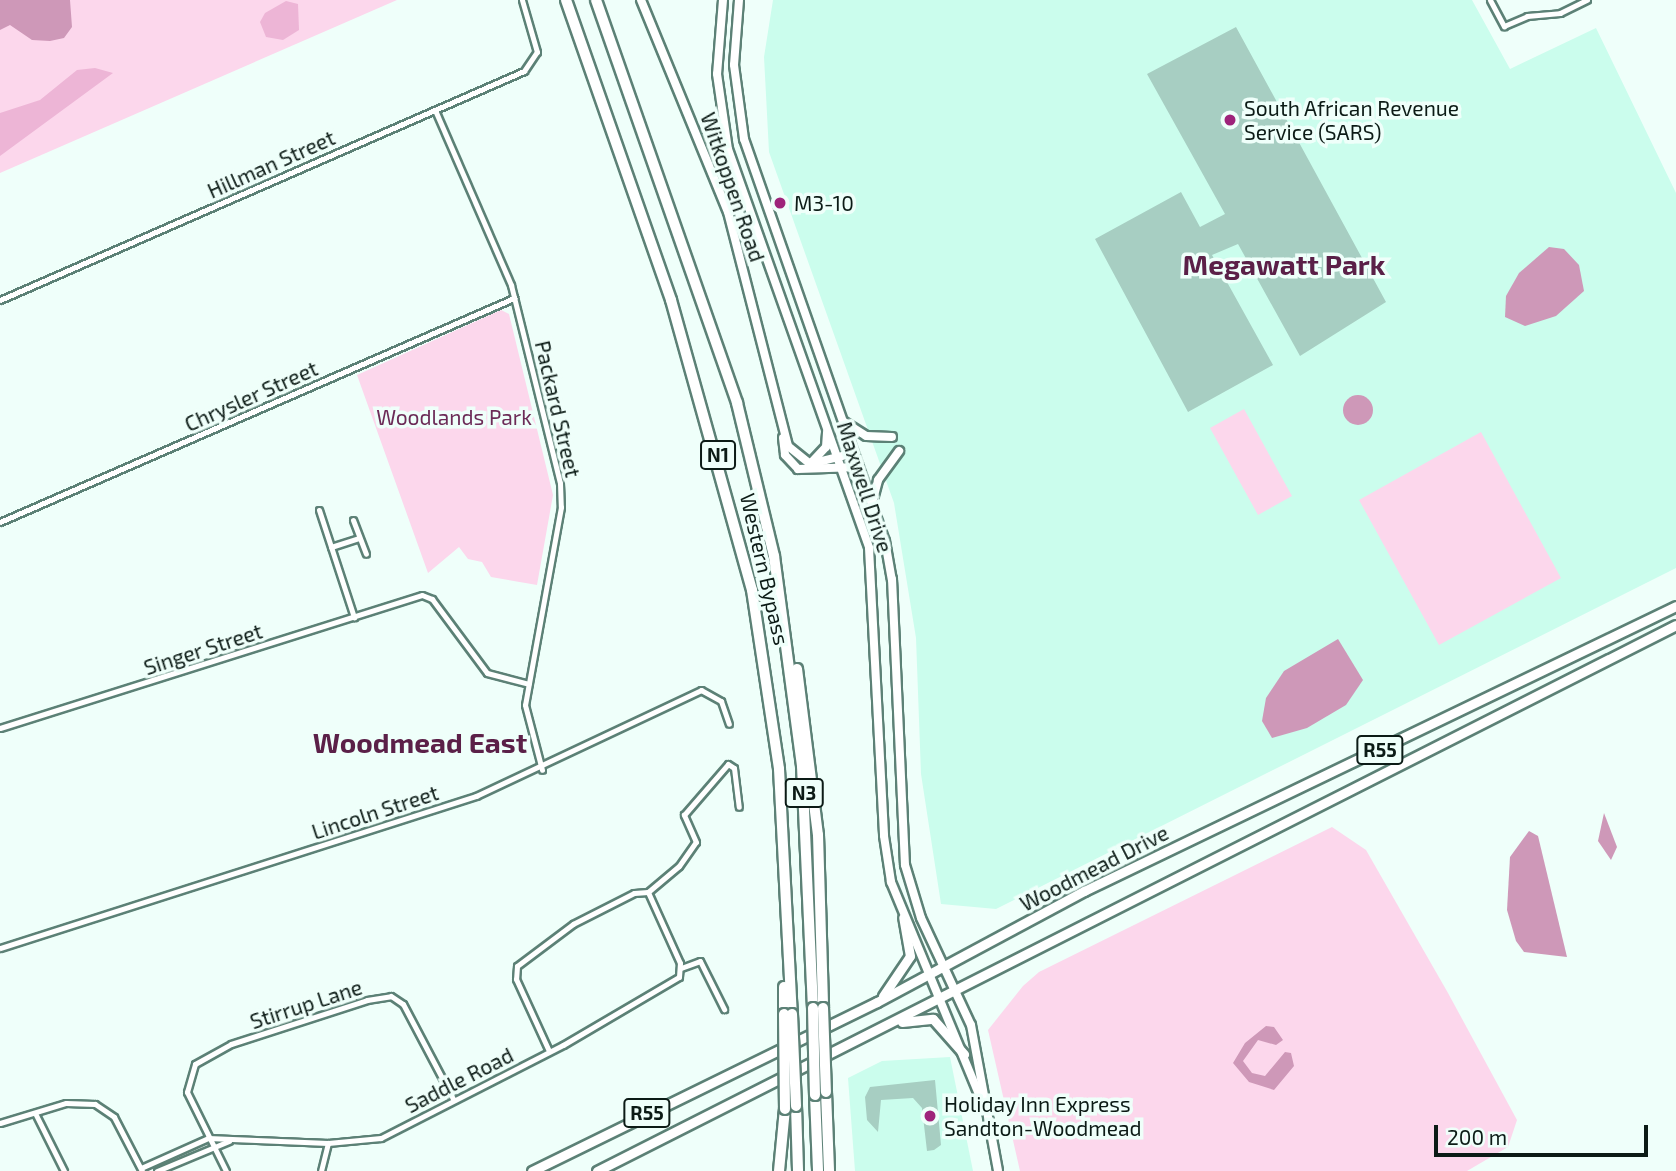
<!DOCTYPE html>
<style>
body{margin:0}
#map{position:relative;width:1676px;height:1171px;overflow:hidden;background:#effffa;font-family:"Exo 2",sans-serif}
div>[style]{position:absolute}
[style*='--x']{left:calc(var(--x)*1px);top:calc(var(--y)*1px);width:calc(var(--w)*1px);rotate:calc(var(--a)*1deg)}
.built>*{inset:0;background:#cbfded}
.green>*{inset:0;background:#fcd7ec}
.forest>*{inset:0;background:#edb5d6}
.water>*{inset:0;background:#ce98b8}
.round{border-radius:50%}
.building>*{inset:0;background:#a7cec2}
.roads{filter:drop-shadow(2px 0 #5c8176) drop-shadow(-2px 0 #5c8176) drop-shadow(0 2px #5c8176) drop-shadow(0 -2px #5c8176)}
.street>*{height:5px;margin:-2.5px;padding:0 2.5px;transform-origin:2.5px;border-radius:2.5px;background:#fff}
.secondary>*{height:8px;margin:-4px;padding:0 4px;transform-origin:4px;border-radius:4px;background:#fff}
.primary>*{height:9px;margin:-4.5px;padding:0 4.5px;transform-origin:4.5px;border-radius:4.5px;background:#fff}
.highway>*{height:10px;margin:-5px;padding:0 5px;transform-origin:5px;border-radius:5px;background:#fff}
.bridges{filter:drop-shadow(2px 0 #5c8176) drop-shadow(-2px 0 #5c8176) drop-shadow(0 2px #5c8176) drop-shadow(0 -2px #5c8176)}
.highway-bridge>*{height:10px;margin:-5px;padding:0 5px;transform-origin:5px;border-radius:5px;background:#fff}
.dots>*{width:19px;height:19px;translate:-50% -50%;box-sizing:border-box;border:4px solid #effffa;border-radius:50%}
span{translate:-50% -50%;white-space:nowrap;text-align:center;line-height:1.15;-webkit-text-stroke:7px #effffa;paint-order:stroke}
.shield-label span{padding:2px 5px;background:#effffa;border:2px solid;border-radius:5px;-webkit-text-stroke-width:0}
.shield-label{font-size:19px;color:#0c1b16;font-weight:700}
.poi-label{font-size:21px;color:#0c1b16}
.left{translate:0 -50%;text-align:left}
.street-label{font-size:21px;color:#0c1b16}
.park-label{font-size:21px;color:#6c2b57}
.district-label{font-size:28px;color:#5b2048;font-weight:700}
.scale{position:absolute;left:1434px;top:1125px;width:214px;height:32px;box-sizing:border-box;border:4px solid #0c1b16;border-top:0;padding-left:9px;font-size:21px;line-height:24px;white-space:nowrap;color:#0c1b16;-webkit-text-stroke:5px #effffa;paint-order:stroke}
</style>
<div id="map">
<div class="built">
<i style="clip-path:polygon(773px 0,1472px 0,1510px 69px,1596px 28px,1676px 193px,1676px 568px,996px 909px,941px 904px,921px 774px,916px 638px,894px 503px,769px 152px,764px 57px)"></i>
<i style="clip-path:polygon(950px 1057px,973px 1171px,855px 1171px,848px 1078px,882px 1061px)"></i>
</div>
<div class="green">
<i style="clip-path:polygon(0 0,397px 0,0 173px)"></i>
<i style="clip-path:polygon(501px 310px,509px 314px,553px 495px,537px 585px,491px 577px,482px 562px,468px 559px,459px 547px,428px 573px,357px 375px)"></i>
<i style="clip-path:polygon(1244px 409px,1292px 496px,1258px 515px,1210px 428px)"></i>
<i style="clip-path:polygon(1481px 432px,1561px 578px,1439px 645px,1359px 500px)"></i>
<i style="clip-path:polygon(1332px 827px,1366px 850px,1448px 993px,1517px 1120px,1508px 1147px,1467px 1171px,1020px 1171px,988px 1030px,1023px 986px,1039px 972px)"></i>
</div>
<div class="forest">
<i style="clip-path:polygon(286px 1px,298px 4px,299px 30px,283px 40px,266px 37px,260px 22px,265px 13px)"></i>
<i style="clip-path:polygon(95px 68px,113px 73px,0 156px,0 113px,40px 100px,77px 70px)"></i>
</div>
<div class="water">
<i style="clip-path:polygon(0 0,70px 0,72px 27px,64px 38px,50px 41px,32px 40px,10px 25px,0 30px)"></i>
<i style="clip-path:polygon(1549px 247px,1564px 249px,1579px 265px,1584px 291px,1556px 316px,1525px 326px,1505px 317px,1506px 296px,1519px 273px)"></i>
<i class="round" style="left:1343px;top:395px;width:30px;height:30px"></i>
<i style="clip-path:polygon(1338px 639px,1363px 680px,1346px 705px,1307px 728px,1272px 738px,1262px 721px,1266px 698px,1284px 671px)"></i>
<i style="clip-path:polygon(1604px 813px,1617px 847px,1611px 860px,1598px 841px)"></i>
<i style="clip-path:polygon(1529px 831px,1538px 836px,1567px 957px,1524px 952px,1516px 941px,1507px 910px,1510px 857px)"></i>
<i style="clip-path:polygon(1266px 1026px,1274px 1027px,1283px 1040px,1276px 1045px,1258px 1040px,1243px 1061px,1252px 1073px,1265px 1076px,1285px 1052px,1291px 1053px,1294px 1066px,1274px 1090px,1249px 1082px,1233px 1063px,1245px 1043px)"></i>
</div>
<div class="building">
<i style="clip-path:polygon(1236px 27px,1386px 302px,1300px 356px,1238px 244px,1212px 255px,1273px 365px,1188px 412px,1095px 239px,1181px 192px,1200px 227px,1225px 214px,1147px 74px)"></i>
<i style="clip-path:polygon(935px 1080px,941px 1145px,934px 1150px,927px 1151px,922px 1108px,913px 1098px,881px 1100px,878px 1132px,867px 1120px,865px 1097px,870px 1087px)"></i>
</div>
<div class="roads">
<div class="street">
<i style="--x:1490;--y:0;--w:30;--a:62"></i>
<i style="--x:1504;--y:26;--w:25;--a:-23"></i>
<i style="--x:1527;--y:16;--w:33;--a:-5"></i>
<i style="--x:1560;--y:13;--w:30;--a:-26"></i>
<i style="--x:435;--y:110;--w:191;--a:66.5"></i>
<i style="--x:511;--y:285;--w:204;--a:76.1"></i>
<i style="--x:560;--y:483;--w:24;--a:88"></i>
<i style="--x:561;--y:507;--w:201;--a:100.3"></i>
<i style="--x:525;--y:705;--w:67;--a:75.3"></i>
<i style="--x:0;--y:300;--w:572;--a:-23.61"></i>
<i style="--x:524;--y:71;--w:23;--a:-56"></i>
<i style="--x:537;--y:52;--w:54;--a:-106.1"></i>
<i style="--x:319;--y:510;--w:113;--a:71.9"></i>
<i style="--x:353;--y:520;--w:36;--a:69"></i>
<i style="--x:0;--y:522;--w:561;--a:-23.55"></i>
<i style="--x:331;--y:547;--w:29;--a:-18"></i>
<i style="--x:0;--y:728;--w:442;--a:-17.5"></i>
<i style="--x:422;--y:595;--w:11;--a:22"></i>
<i style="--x:432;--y:599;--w:92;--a:53.4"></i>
<i style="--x:487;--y:673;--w:43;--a:14.7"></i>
<i style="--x:648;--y:892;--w:40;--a:-40"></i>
<i style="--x:679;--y:866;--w:29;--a:-55"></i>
<i style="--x:696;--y:842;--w:30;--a:-114"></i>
<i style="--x:684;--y:815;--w:67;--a:-49.2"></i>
<i style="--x:728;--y:764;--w:7;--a:34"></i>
<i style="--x:734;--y:768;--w:39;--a:83"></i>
<i style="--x:0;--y:948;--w:500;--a:-17.7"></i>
<i style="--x:476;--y:796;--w:249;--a:-25.2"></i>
<i style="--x:701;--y:690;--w:23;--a:29"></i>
<i style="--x:721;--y:701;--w:24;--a:71"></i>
<i style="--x:681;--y:968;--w:20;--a:-20"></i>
<i style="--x:700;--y:961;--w:54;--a:63.4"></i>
<i style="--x:35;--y:1113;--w:65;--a:63.4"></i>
<i style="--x:0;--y:1123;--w:69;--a:-16.9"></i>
<i style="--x:66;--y:1103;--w:29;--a:2"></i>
<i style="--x:95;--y:1104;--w:23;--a:34"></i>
<i style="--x:114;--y:1117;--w:61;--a:62.6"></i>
<i style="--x:141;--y:1168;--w:73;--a:-24.1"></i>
<i style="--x:208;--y:1138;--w:120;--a:2.4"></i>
<i style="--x:328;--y:1143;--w:53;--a:-5.4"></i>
<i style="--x:381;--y:1138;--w:204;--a:-27.1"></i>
<i style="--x:563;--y:1045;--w:134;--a:-30.4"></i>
<i style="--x:679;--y:977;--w:14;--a:-86"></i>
<i style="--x:680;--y:963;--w:78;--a:-114.3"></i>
<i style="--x:648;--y:892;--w:14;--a:176"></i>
<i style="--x:634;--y:893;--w:68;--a:153.1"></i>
<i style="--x:573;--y:924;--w:70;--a:143.1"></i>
<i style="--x:517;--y:966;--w:13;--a:94"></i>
<i style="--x:516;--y:979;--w:79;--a:65.4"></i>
<i style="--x:157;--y:1171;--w:78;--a:-22.6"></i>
<i style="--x:226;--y:1171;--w:88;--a:-116.3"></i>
<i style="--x:187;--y:1092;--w:29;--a:-74"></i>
<i style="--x:195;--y:1064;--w:41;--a:-29.1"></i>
<i style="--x:231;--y:1044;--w:143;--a:-17.9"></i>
<i style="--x:367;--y:1000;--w:24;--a:-9"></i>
<i style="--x:391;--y:996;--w:14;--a:34"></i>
<i style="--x:403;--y:1004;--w:107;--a:62.2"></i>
<i style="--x:321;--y:1171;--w:29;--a:-76"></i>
</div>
<div class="secondary">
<i style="--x:641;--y:0;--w:229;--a:67.7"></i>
<i style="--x:728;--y:212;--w:242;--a:75.6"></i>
<i style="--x:788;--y:446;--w:28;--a:39"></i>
<i style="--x:810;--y:464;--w:45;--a:-14"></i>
<i style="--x:723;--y:0;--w:74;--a:94.6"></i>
<i style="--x:717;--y:74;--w:76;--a:81.7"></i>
<i style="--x:728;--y:149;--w:423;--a:70.5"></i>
<i style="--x:869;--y:548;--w:288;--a:87"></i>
<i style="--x:884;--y:836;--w:47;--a:81.3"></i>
<i style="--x:891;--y:882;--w:233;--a:67.5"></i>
<i style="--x:739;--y:0;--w:65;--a:94.4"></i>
<i style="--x:734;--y:65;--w:75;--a:82.3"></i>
<i style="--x:744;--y:139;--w:426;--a:70.7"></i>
<i style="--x:885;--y:541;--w:39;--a:80"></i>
<i style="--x:892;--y:579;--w:286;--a:87.4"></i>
<i style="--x:905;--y:865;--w:55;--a:73.2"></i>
<i style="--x:921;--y:918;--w:118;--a:65"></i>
<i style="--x:971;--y:1025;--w:148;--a:79.5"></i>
<i style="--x:844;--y:422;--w:26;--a:32"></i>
<i style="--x:866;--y:436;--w:26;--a:2"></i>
<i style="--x:783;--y:438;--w:17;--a:83"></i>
<i style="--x:785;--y:455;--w:19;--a:47"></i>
<i style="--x:798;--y:469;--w:61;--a:-1.9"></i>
<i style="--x:810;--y:464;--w:23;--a:-47"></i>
<i style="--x:826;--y:447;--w:15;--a:-86"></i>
<i style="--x:872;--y:503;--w:24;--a:-75"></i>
<i style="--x:878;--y:480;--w:36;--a:-54"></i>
</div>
<div class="primary">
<i style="--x:883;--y:996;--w:48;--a:-56"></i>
<i style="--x:910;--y:956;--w:39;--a:-100"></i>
<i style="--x:902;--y:1022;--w:31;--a:-6"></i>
<i style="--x:933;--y:1019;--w:47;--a:48.5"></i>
<i style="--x:532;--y:1171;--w:384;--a:-26.1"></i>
<i style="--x:877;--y:1002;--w:235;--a:-28.2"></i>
<i style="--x:1084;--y:891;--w:657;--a:-25.71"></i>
<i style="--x:597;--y:1171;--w:1209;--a:-26.84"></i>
</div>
<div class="highway">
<i style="--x:566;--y:0;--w:318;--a:70.7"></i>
<i style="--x:671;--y:300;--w:301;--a:74.4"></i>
<i style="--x:752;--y:590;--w:181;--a:81.4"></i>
<i style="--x:779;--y:769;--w:245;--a:87"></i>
<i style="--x:596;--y:0;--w:427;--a:70.7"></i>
<i style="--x:737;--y:403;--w:157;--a:76.4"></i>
<i style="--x:774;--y:556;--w:212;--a:82.4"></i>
<i style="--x:802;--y:766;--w:242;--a:87.4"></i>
<i style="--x:797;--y:669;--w:167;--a:82.8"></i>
<i style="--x:818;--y:835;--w:173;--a:88.3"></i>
<i style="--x:784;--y:1014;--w:27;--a:-90"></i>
<i style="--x:826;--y:1092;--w:79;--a:87.8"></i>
<i style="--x:815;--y:1095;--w:76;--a:87.7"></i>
<i style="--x:796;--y:1106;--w:65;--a:88.2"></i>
<i style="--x:779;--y:1171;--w:62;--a:-84.5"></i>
</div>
</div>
<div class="bridges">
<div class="highway-bridge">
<i style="--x:813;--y:1008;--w:87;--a:88.7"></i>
<i style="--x:823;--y:1008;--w:84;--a:88"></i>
<i style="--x:784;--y:1014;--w:95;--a:89.4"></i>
<i style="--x:792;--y:1014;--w:92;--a:87.5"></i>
</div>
</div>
<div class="dots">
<i style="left:1230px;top:120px;background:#9e247b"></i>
<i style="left:780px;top:203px;background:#9e247b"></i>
<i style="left:930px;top:1116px;background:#9e247b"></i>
</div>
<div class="shield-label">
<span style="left:718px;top:455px">N1</span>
<span style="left:1380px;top:750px">R55</span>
<span style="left:804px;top:793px">N3</span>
<span style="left:647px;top:1113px">R55</span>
</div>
<div class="poi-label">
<span class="left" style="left:1244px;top:120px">South African Revenue<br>Service (SARS)</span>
<span class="left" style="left:794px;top:203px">M3-10</span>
<span class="left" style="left:944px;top:1116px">Holiday Inn Express<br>Sandton-Woodmead</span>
</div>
<div class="street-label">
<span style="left:271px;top:164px;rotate:-24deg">Hillman Street</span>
<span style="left:733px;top:187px;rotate:71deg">Witkoppen Road</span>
<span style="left:251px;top:396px;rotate:-24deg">Chrysler Street</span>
<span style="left:558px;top:409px;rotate:77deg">Packard Street</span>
<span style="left:865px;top:487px;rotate:72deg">Maxwell Drive</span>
<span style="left:765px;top:569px;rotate:77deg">Western Bypass</span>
<span style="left:203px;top:649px;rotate:-18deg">Singer Street</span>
<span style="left:375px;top:812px;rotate:-18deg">Lincoln Street</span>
<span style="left:1094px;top:868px;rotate:-27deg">Woodmead Drive</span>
<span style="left:306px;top:1004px;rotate:-18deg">Stirrup Lane</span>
<span style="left:459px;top:1080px;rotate:-27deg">Saddle Road</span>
</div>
<div class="park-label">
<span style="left:454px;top:417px">Woodlands Park</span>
</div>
<div class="district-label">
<span style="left:1284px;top:264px">Megawatt Park</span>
<span style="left:420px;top:742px">Woodmead East</span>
</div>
<div class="scale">200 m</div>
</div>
